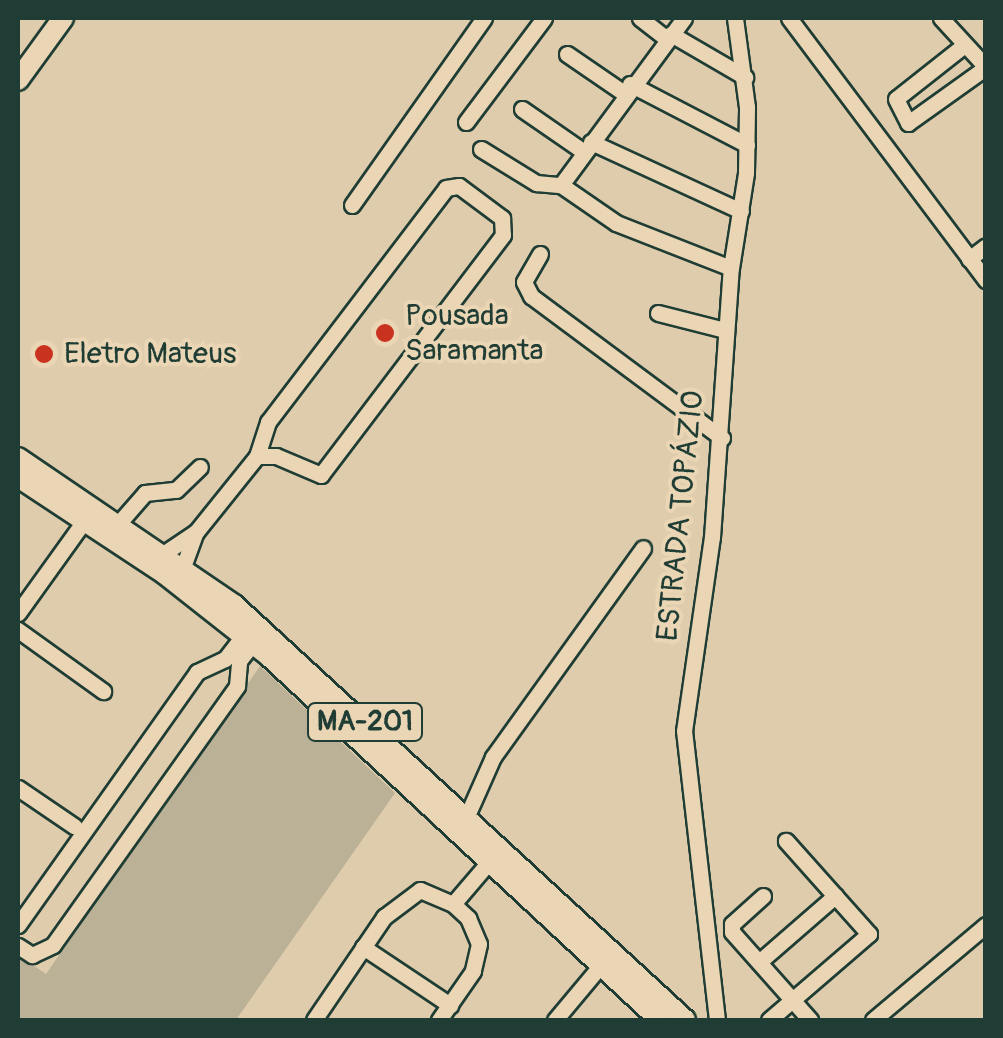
<!DOCTYPE html>
<meta charset="utf-8">
<style>
body{margin:0}
#map{position:relative;width:1003px;height:1038px;overflow:hidden;background:#deccac;font-family:Pangolin,sans-serif}
div>[style]{position:absolute}
[style*='--x']{left:calc(var(--x)*1px);top:calc(var(--y)*1px);width:calc(var(--w)*1px);rotate:calc(var(--a)*1deg)}
.green>*{inset:0;background:#bbb196}
.roads{filter:drop-shadow(2px 0 #1f3d34) drop-shadow(-2px 0 #1f3d34) drop-shadow(0 2px #1f3d34) drop-shadow(0 -2px #1f3d34)}
.minor>*{height:15px;margin:-7.5px;padding:0 7.5px;transform-origin:7.5px;border-radius:7.5px;background:#ead5b4}
.major>*{height:20px;margin:-10px;padding:0 10px;transform-origin:10px;border-radius:10px;background:#ead5b4}
.dots>*{width:28px;height:28px;translate:-50% -50%;box-sizing:border-box;border:5px solid #ead5b4;border-radius:50%}
span{translate:-50% -50%;white-space:nowrap;text-align:center;line-height:1.15;-webkit-text-stroke:8px #ead5b4;paint-order:stroke}
.shield-label span{padding:2px 8px;background:#ead5b4;border:2px solid;border-radius:8px;-webkit-text-stroke-width:0}
.shield-label{font-size:28px;color:#1f3d34;font-weight:700}
.poi-label{font-size:30px;color:#1f3d34}
.left{translate:0 -50%;text-align:left}
.street-label{font-size:30px;color:#1f3d34}
.frame{position:absolute;inset:0;border:20px solid #1f3d34;pointer-events:none}
</style>
<div id="map">
<div class="green">
<i style="clip-path:polygon(260px 666px,395px 793px,236px 1020px,18px 1020px,18px 955px,46px 974px)"></i>
</div>
<div class="roads">
<div class="minor">
<i style="--x:640;--y:18;--w:34;--a:38"></i>
<i style="--x:789;--y:18;--w:328;--a:53.1"></i>
<i style="--x:941;--y:18;--w:67;--a:47.4"></i>
<i style="--x:671;--y:34;--w:86;--a:30.2"></i>
<i style="--x:963;--y:46;--w:85;--a:141.7"></i>
<i style="--x:896;--y:99;--w:27;--a:63"></i>
<i style="--x:908;--y:123;--w:91;--a:-35.6"></i>
<i style="--x:567;--y:54;--w:69;--a:34.4"></i>
<i style="--x:630;--y:84;--w:132;--a:27.5"></i>
<i style="--x:522;--y:109;--w:75;--a:34.7"></i>
<i style="--x:466;--y:122;--w:130;--a:-53.1"></i>
<i style="--x:591;--y:142;--w:165;--a:24.7"></i>
<i style="--x:481;--y:149;--w:65;--a:31.7"></i>
<i style="--x:536;--y:183;--w:25;--a:5"></i>
<i style="--x:561;--y:185;--w:207;--a:-53.6"></i>
<i style="--x:561;--y:185;--w:67;--a:34.6"></i>
<i style="--x:616;--y:223;--w:123;--a:21.4"></i>
<i style="--x:352;--y:205;--w:229;--a:-54.8"></i>
<i style="--x:540;--y:254;--w:32;--a:120"></i>
<i style="--x:524;--y:282;--w:16;--a:63"></i>
<i style="--x:531;--y:296;--w:238;--a:36.6"></i>
<i style="--x:969;--y:259;--w:21;--a:-37"></i>
<i style="--x:658;--y:313;--w:69;--a:14.2"></i>
<i style="--x:118;--y:524;--w:41;--a:-48.9"></i>
<i style="--x:145;--y:493;--w:31;--a:-6"></i>
<i style="--x:176;--y:490;--w:33;--a:-44"></i>
<i style="--x:163;--y:554;--w:40;--a:-34"></i>
<i style="--x:183;--y:567;--w:37;--a:-70"></i>
<i style="--x:196;--y:532;--w:97;--a:-51.2"></i>
<i style="--x:257;--y:456;--w:36;--a:-72"></i>
<i style="--x:268;--y:422;--w:294;--a:-52.7"></i>
<i style="--x:446;--y:188;--w:13;--a:-9"></i>
<i style="--x:459;--y:186;--w:54;--a:36.7"></i>
<i style="--x:502;--y:218;--w:17;--a:87"></i>
<i style="--x:503;--y:235;--w:301;--a:127.2"></i>
<i style="--x:321;--y:475;--w:49;--a:-157.1"></i>
<i style="--x:276;--y:456;--w:19;--a:180"></i>
<i style="--x:18;--y:613;--w:113;--a:-54.3"></i>
<i style="--x:18;--y:630;--w:105;--a:35.7"></i>
<i style="--x:18;--y:788;--w:68;--a:34.2"></i>
<i style="--x:466;--y:818;--w:67;--a:-66.1"></i>
<i style="--x:493;--y:757;--w:257;--a:-54.3"></i>
<i style="--x:763;--y:896;--w:42;--a:137.9"></i>
<i style="--x:732;--y:924;--w:8;--a:90"></i>
<i style="--x:732;--y:932;--w:118;--a:48.4"></i>
<i style="--x:453;--y:904;--w:55;--a:-49.4"></i>
<i style="--x:18;--y:925;--w:310;--a:-54.7"></i>
<i style="--x:197;--y:672;--w:31;--a:-25"></i>
<i style="--x:225;--y:659;--w:29;--a:-52"></i>
<i style="--x:18;--y:946;--w:17;--a:33"></i>
<i style="--x:32;--y:955;--w:23;--a:-25"></i>
<i style="--x:53;--y:945;--w:318;--a:-54.6"></i>
<i style="--x:237;--y:686;--w:25;--a:-85"></i>
<i style="--x:239;--y:661;--w:23;--a:-52"></i>
<i style="--x:363;--y:947;--w:105;--a:33.7"></i>
<i style="--x:759;--y:962;--w:101;--a:-41"></i>
<i style="--x:314;--y:1020;--w:125;--a:-55.8"></i>
<i style="--x:384;--y:917;--w:45;--a:-36.9"></i>
<i style="--x:420;--y:890;--w:36;--a:23"></i>
<i style="--x:453;--y:904;--w:21;--a:43"></i>
<i style="--x:468;--y:918;--w:28;--a:67"></i>
<i style="--x:479;--y:944;--w:28;--a:103"></i>
<i style="--x:473;--y:971;--w:60;--a:124.8"></i>
<i style="--x:555;--y:1020;--w:72;--a:-50.1"></i>
<i style="--x:717;--y:1020;--w:291;--a:-96.5"></i>
<i style="--x:684;--y:731;--w:196;--a:-81.8"></i>
<i style="--x:712;--y:537;--w:270;--a:-86"></i>
<i style="--x:731;--y:268;--w:96;--a:-81"></i>
<i style="--x:746;--y:173;--w:66;--a:-89.1"></i>
<i style="--x:747;--y:107;--w:90;--a:-97.7"></i>
<i style="--x:769;--y:1020;--w:132;--a:-40.7"></i>
<i style="--x:869;--y:934;--w:125;--a:-131.7"></i>
<i style="--x:873;--y:1020;--w:148;--a:-40.1"></i>
</div>
<div class="major">
<i style="--x:18;--y:80;--w:77;--a:-54"></i>
<i style="--x:18;--y:458;--w:261;--a:34.2"></i>
<i style="--x:234;--y:605;--w:613;--a:42.62"></i>
<i style="--x:18;--y:477;--w:176;--a:33.4"></i>
<i style="--x:165;--y:574;--w:134;--a:38.3"></i>
<i style="--x:270;--y:657;--w:533;--a:42.95"></i>
</div>
</div>
<div class="dots">
<i style="left:385px;top:333px;background:#c8321e"></i>
<i style="left:44px;top:354px;background:#c8321e"></i>
</div>
<div class="shield-label">
<span style="left:365px;top:722px">MA-201</span>
</div>
<div class="poi-label">
<span class="left" style="left:405px;top:333px">Pousada<br>Saramanta</span>
<span class="left" style="left:64px;top:354px">Eletro Mateus</span>
</div>
<div class="street-label">
<span style="left:681px;top:516px;rotate:-84deg">ESTRADA TOPÁZIO</span>
</div>
<div class="frame"></div>
</div>
